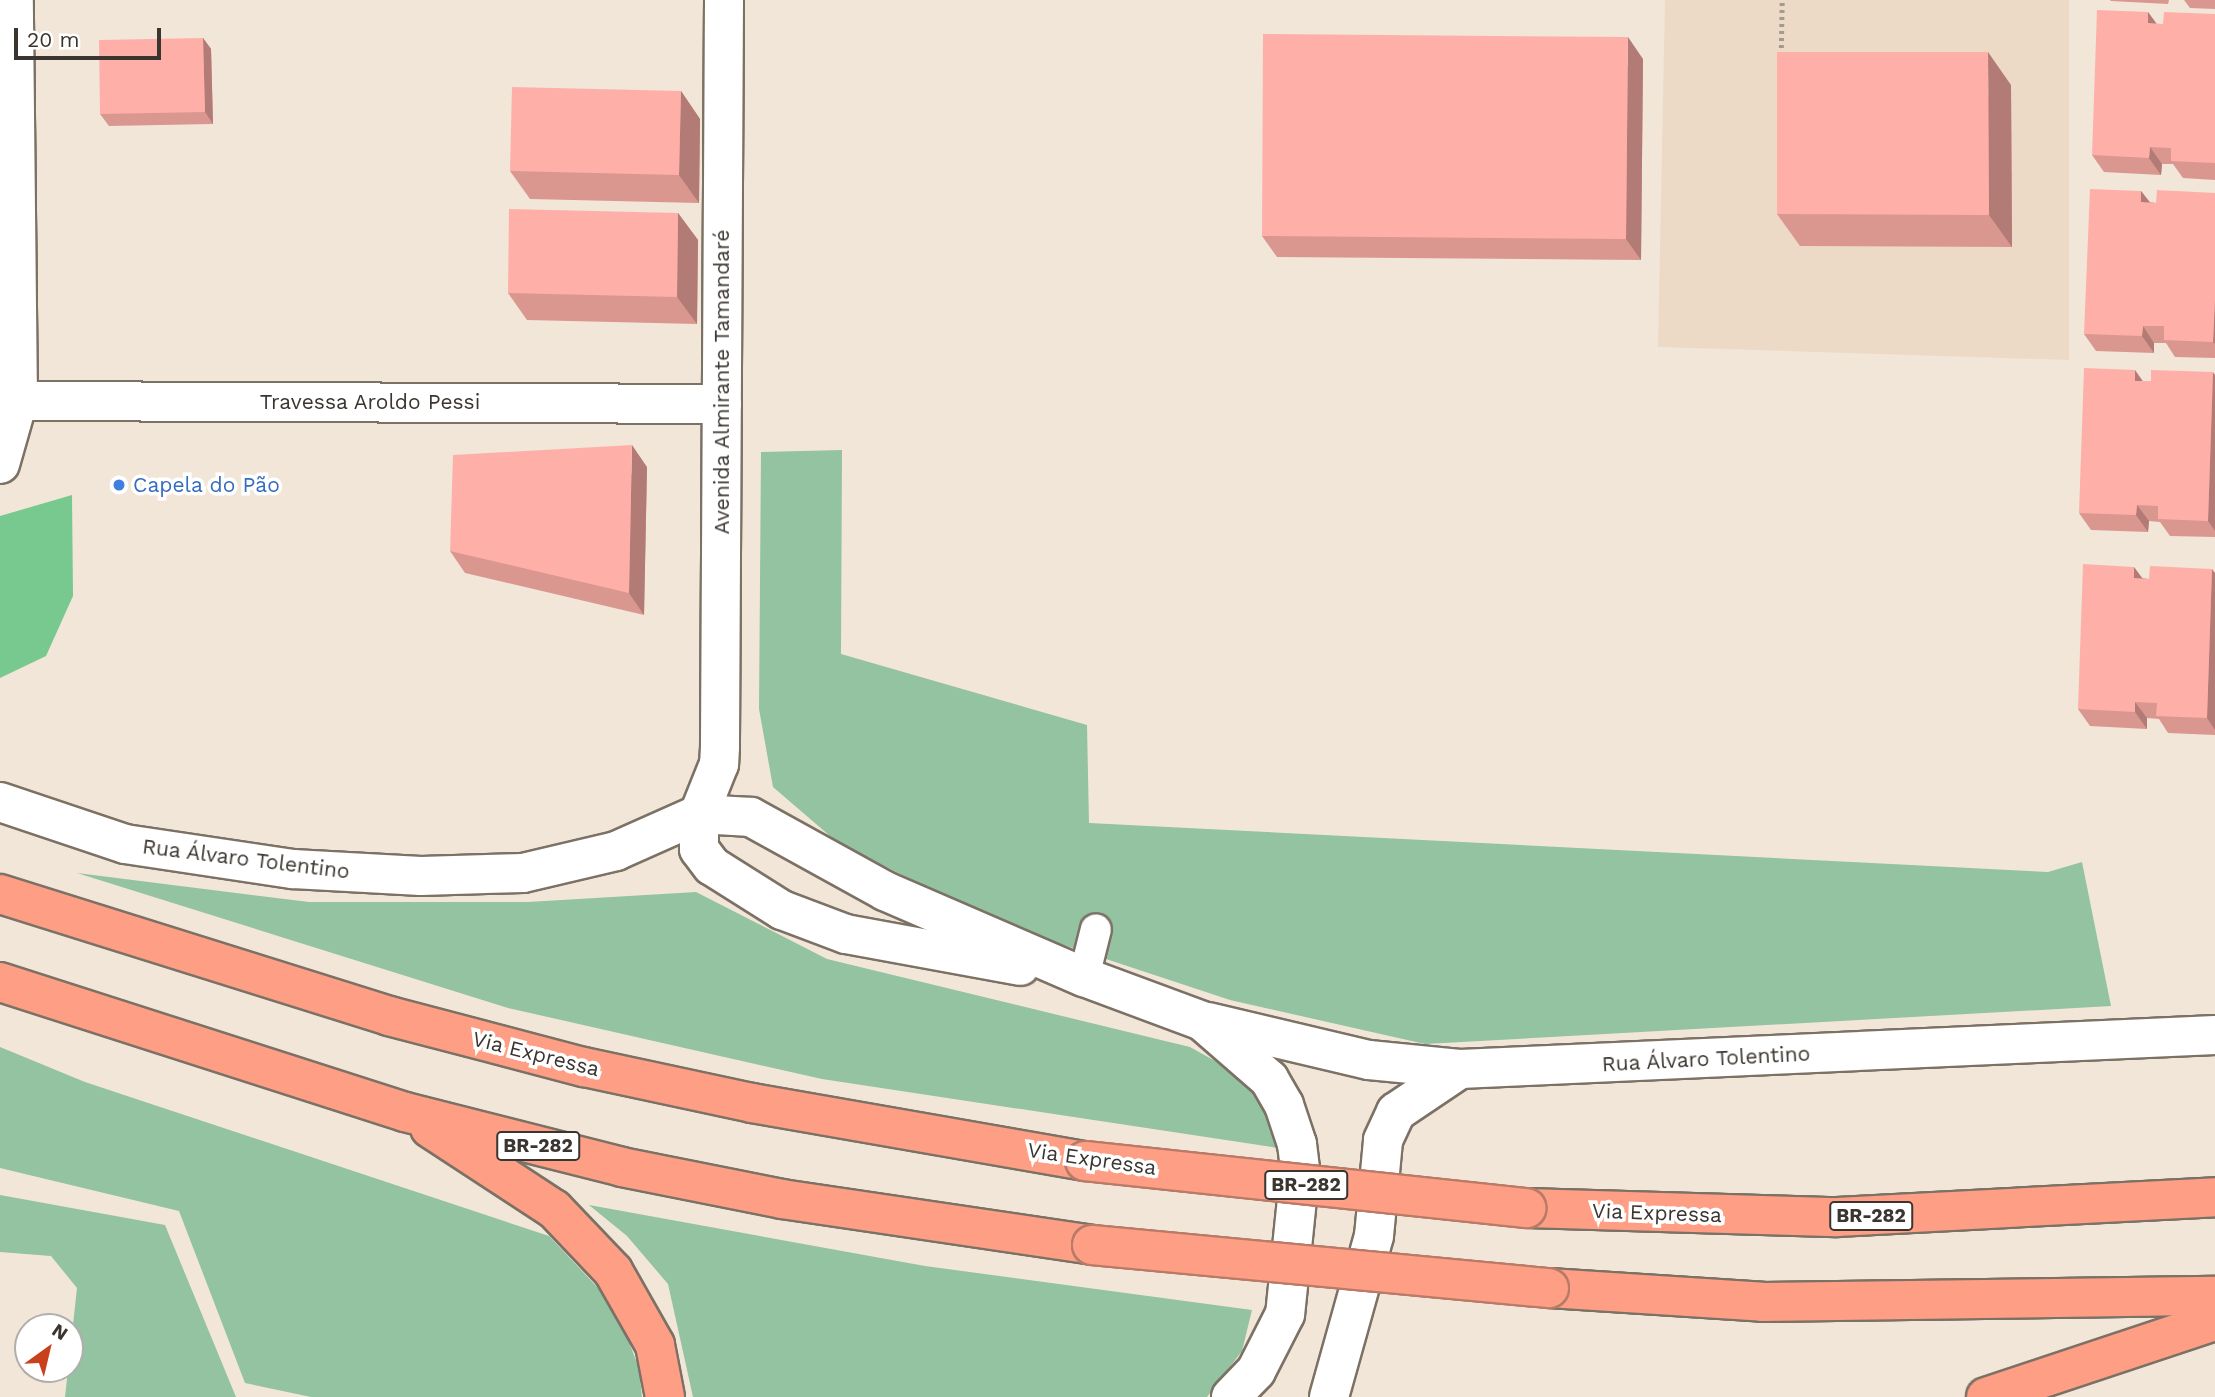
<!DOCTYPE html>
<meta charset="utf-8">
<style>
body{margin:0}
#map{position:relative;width:2215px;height:1397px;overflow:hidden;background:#f2e6d8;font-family:"Work Sans",sans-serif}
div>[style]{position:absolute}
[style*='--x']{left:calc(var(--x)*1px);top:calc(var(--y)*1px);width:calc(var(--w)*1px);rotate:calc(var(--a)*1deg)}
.built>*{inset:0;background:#ecdac6}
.green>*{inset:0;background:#93c3a0}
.forest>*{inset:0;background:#77c98f}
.path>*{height:4.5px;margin-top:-2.25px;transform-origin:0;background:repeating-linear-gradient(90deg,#a49b90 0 3.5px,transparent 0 7px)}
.roads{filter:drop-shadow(2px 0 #7c7165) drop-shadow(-2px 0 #7c7165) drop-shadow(0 2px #7c7165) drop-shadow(0 -2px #7c7165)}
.service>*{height:30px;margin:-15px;padding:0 15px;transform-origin:15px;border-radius:15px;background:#fff}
.minor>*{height:38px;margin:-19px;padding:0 19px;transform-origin:19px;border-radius:19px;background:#fff}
.secondary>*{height:38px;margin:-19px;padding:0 19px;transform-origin:19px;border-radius:19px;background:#fff}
.motorway>*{height:38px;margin:-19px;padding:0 19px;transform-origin:19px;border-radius:19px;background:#fe9f85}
.bridges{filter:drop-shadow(2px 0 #b97a67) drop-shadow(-2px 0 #b97a67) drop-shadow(0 2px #b97a67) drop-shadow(0 -2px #b97a67)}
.motorway-bridge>*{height:38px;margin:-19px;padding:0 19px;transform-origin:19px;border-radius:19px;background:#fe9f85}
.wall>*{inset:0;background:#da9790}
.shaded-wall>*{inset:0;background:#b27b76}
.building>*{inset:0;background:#feb0a8}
.dots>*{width:19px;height:19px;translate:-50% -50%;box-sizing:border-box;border:4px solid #fff;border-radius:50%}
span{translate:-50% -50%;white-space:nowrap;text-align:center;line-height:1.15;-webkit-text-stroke:7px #fff;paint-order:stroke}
.shield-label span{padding:2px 5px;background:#fff;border:2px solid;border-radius:5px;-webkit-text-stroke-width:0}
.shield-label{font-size:19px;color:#3a352f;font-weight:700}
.street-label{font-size:21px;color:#3a352f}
.shop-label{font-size:21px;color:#366cbe}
.left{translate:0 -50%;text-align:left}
.north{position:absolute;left:14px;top:1313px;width:70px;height:70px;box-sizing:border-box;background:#fff;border:2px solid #b0aeac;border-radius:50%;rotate:34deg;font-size:19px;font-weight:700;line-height:28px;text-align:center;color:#3a352f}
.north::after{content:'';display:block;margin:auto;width:24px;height:32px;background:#c9401c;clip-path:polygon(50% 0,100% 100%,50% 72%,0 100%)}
.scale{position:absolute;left:14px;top:28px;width:147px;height:32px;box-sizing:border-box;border:4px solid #3a352f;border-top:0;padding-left:9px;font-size:21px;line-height:24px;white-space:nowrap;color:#3a352f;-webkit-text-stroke:5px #fff;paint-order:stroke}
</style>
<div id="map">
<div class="built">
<i style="clip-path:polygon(1665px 0,2069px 0,2069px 360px,1658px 347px)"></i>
</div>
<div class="green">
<i style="clip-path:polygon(842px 450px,841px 654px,1087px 725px,1089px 823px,2048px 872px,2082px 862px,2111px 1006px,1425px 1044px,1230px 1000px,997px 923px,837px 842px,773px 787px,759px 709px,761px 452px)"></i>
<i style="clip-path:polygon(77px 873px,309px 902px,528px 902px,696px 892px,827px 959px,1190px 1047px,1242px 1076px,1265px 1106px,1278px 1148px,822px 1079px,508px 1008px)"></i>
<i style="clip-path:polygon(0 1047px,85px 1082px,549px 1236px,615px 1306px,639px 1368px,642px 1397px,311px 1397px,245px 1383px,179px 1211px,0 1168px)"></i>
<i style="clip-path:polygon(0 1195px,165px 1225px,236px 1397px,65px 1397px,77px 1288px,51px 1256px,0 1252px)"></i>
<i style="clip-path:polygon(589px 1205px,925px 1266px,1252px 1310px,1242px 1351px,1207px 1397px,693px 1397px,668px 1284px,627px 1236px)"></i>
</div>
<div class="forest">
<i style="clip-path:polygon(72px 495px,73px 596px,46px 656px,0 678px,0 516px)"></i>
</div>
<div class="path">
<i style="--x:1781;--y:55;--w:55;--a:-89"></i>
</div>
<div class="roads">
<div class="service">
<i style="--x:1084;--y:977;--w:49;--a:-76"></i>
</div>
<div class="minor">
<i style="--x:18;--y:401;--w:704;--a:0.24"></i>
<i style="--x:0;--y:464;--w:66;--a:-74.1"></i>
<i style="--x:18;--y:401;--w:401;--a:-90.6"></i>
</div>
<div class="secondary">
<i style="--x:724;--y:0;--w:747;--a:90.31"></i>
<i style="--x:720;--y:747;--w:17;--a:93"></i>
<i style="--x:719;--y:764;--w:54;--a:111.8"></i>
<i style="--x:699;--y:814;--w:35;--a:90"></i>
<i style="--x:699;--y:849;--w:21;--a:53"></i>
<i style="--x:712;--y:866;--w:83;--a:32.2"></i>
<i style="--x:782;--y:910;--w:68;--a:20.6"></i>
<i style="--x:846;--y:934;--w:177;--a:10.4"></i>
<i style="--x:0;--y:802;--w:132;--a:18.6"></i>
<i style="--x:125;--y:844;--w:170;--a:8.5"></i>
<i style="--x:293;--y:869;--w:128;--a:3.1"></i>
<i style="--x:421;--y:876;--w:102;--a:-1.7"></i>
<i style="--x:523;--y:873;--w:96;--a:-13.3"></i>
<i style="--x:616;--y:851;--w:91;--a:-24"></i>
<i style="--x:699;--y:814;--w:52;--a:3.3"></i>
<i style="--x:751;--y:817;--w:153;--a:28.9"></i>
<i style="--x:885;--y:891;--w:217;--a:23.4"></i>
<i style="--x:1084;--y:977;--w:126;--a:20.4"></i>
<i style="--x:1202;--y:1021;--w:89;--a:40.9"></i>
<i style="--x:1269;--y:1079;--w:30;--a:60"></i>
<i style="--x:1284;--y:1105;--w:41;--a:71.6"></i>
<i style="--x:1297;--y:1144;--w:26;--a:83"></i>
<i style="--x:1300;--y:1170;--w:145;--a:95.9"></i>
<i style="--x:1285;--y:1314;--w:64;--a:117"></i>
<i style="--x:1256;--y:1371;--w:36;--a:134"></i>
<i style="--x:1208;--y:1022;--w:165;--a:13.3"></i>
<i style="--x:1369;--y:1060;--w:91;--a:5.6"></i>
<i style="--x:1460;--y:1069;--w:756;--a:-2.58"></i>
<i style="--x:1329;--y:1397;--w:167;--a:-74.4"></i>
<i style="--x:1374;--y:1236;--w:96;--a:-84.6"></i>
<i style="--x:1383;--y:1140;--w:31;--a:-65"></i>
<i style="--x:1396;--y:1112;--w:77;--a:-33.9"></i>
</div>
<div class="motorway">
<i style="--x:0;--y:894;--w:408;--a:17.4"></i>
<i style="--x:389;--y:1016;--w:202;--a:14.7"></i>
<i style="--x:584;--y:1067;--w:172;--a:12.1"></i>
<i style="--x:752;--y:1103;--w:338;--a:9.9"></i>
<i style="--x:0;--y:982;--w:425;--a:17.8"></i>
<i style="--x:405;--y:1112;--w:224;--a:14.2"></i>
<i style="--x:622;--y:1167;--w:163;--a:11.3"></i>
<i style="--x:782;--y:1199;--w:313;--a:8.4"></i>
<i style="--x:430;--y:1128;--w:148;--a:33.2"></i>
<i style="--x:554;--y:1209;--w:86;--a:46.4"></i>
<i style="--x:613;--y:1271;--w:85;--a:60.4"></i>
<i style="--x:655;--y:1345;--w:53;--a:79.1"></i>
<i style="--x:1527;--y:1208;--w:310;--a:1.7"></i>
<i style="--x:1837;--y:1217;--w:379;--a:-3"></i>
<i style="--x:1549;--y:1288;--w:214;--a:3.7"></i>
<i style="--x:1763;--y:1302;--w:452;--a:-0.8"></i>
<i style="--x:1986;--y:1397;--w:241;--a:-18.4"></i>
</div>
</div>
<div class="bridges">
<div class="motorway-bridge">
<i style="--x:1085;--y:1161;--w:444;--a:6.1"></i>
<i style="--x:1092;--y:1245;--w:459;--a:5.4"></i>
</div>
</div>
<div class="wall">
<i style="clip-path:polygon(2110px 0,2169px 0,2168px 4px,2111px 1px)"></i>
<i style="clip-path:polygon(2184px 0,2215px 0,2215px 9px,2190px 8px)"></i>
<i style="clip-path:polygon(2148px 12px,2157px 24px,2163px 24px,2215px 14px,2215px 180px,2183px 178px,2173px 164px,2162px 164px,2161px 175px,2104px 172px,2092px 155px)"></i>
<i style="clip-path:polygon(203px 38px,211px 49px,213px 124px,109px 126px,100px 114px)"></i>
<i style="clip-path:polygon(1643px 59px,1641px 260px,1277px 257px,1262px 236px)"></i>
<i style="clip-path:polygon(2011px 85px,2012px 247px,1800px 246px,1777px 214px)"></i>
<i style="clip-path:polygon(681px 91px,700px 119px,699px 203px,530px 199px,510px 171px)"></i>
<i style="clip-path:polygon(2141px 191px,2150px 202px,2156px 203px,2215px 193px,2215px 358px,2175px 357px,2166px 343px,2154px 343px,2154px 353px,2096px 351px,2084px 334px)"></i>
<i style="clip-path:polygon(678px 213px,698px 240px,697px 324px,527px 320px,508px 293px)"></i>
<i style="clip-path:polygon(2215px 375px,2215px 537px,2170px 536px,2160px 522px,2149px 521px,2148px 532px,2091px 530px,2079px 513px,2143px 381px,2151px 381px)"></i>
<i style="clip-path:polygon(647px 467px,644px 615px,465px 573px,450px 551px)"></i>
<i style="clip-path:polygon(2215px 573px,2215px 735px,2168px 733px,2159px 719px,2147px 718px,2147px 729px,2090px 726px,2078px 709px,2142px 578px,2149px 579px)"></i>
</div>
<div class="shaded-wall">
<i style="clip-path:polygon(2148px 12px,2160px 29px,2148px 23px)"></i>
<i style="clip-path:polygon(1628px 37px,1643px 59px,1641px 260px,1626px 239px)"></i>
<i style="clip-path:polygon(203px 38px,211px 49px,213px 124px,205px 112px)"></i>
<i style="clip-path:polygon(1988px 52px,2011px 85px,2012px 247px,1989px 215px)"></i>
<i style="clip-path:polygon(681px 91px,700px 119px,699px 203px,679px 175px)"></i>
<i style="clip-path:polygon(2150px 147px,2162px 164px,2161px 175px,2149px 158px)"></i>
<i style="clip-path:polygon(2141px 191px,2153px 207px,2141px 202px)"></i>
<i style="clip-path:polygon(678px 213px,698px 240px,697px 324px,677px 297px)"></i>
<i style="clip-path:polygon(2215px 299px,2215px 344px,2213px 342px)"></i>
<i style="clip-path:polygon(2143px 326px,2154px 343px,2154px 353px,2142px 336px)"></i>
<i style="clip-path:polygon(2135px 370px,2147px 387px,2135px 381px)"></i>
<i style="clip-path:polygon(2213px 372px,2215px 375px,2215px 531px,2208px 521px)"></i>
<i style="clip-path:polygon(632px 445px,647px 467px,644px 615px,629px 593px)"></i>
<i style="clip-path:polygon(2137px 505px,2149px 521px,2148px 532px,2136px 515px)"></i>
<i style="clip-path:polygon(2134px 567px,2146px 583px,2134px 578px)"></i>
<i style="clip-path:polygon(2212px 569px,2215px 573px,2215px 730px,2207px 718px)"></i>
<i style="clip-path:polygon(2135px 702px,2147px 718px,2147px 729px,2135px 712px)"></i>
</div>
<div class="building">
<i style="clip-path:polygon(2097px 10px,2148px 12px,2148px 23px,2163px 24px,2164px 12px,2215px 14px,2215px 163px,2171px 161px,2171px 148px,2150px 147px,2149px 158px,2092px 155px)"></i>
<i style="clip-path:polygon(1263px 34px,1628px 37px,1626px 239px,1262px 236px)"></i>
<i style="clip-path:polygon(203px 38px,205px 112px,100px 114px,99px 40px)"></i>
<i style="clip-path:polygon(1777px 52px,1988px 52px,1989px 215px,1777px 214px)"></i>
<i style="clip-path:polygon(512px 87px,681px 91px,679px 175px,510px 171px)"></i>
<i style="clip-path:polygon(2090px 189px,2141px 191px,2141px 202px,2156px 203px,2157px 190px,2215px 193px,2215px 299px,2213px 342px,2164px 340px,2164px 326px,2143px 326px,2142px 336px,2084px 334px)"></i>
<i style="clip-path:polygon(509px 209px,678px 213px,677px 297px,508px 293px)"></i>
<i style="clip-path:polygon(2084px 368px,2135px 370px,2135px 381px,2151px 381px,2151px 370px,2213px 372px,2208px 521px,2158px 519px,2158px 506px,2137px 505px,2136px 515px,2079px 513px)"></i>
<i style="clip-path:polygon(632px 445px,629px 593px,450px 551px,453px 455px)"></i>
<i style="clip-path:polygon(2083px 564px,2134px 567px,2134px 578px,2149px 579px,2150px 566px,2212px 569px,2207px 718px,2156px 716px,2157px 703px,2135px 702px,2135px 712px,2078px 709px)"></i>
</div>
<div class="dots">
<i style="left:119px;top:485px;background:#3f7fe0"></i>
</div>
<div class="shield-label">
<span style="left:538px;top:1146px">BR-282</span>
<span style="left:1306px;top:1185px">BR-282</span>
<span style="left:1871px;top:1216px">BR-282</span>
</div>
<div class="street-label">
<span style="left:722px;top:382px;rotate:-90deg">Avenida Almirante Tamandaré</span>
<span style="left:370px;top:402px">Travessa Aroldo Pessi</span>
<span style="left:246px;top:859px;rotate:7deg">Rua Álvaro Tolentino</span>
<span style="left:536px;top:1054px;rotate:14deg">Via Expressa</span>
<span style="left:1706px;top:1059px;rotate:-3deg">Rua Álvaro Tolentino</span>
<span style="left:1092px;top:1159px;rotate:8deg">Via Expressa</span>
<span style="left:1657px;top:1213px;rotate:2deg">Via Expressa</span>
</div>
<div class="shop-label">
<span class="left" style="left:133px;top:485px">Capela do Pão</span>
</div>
<div class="north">N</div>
<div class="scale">20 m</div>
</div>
